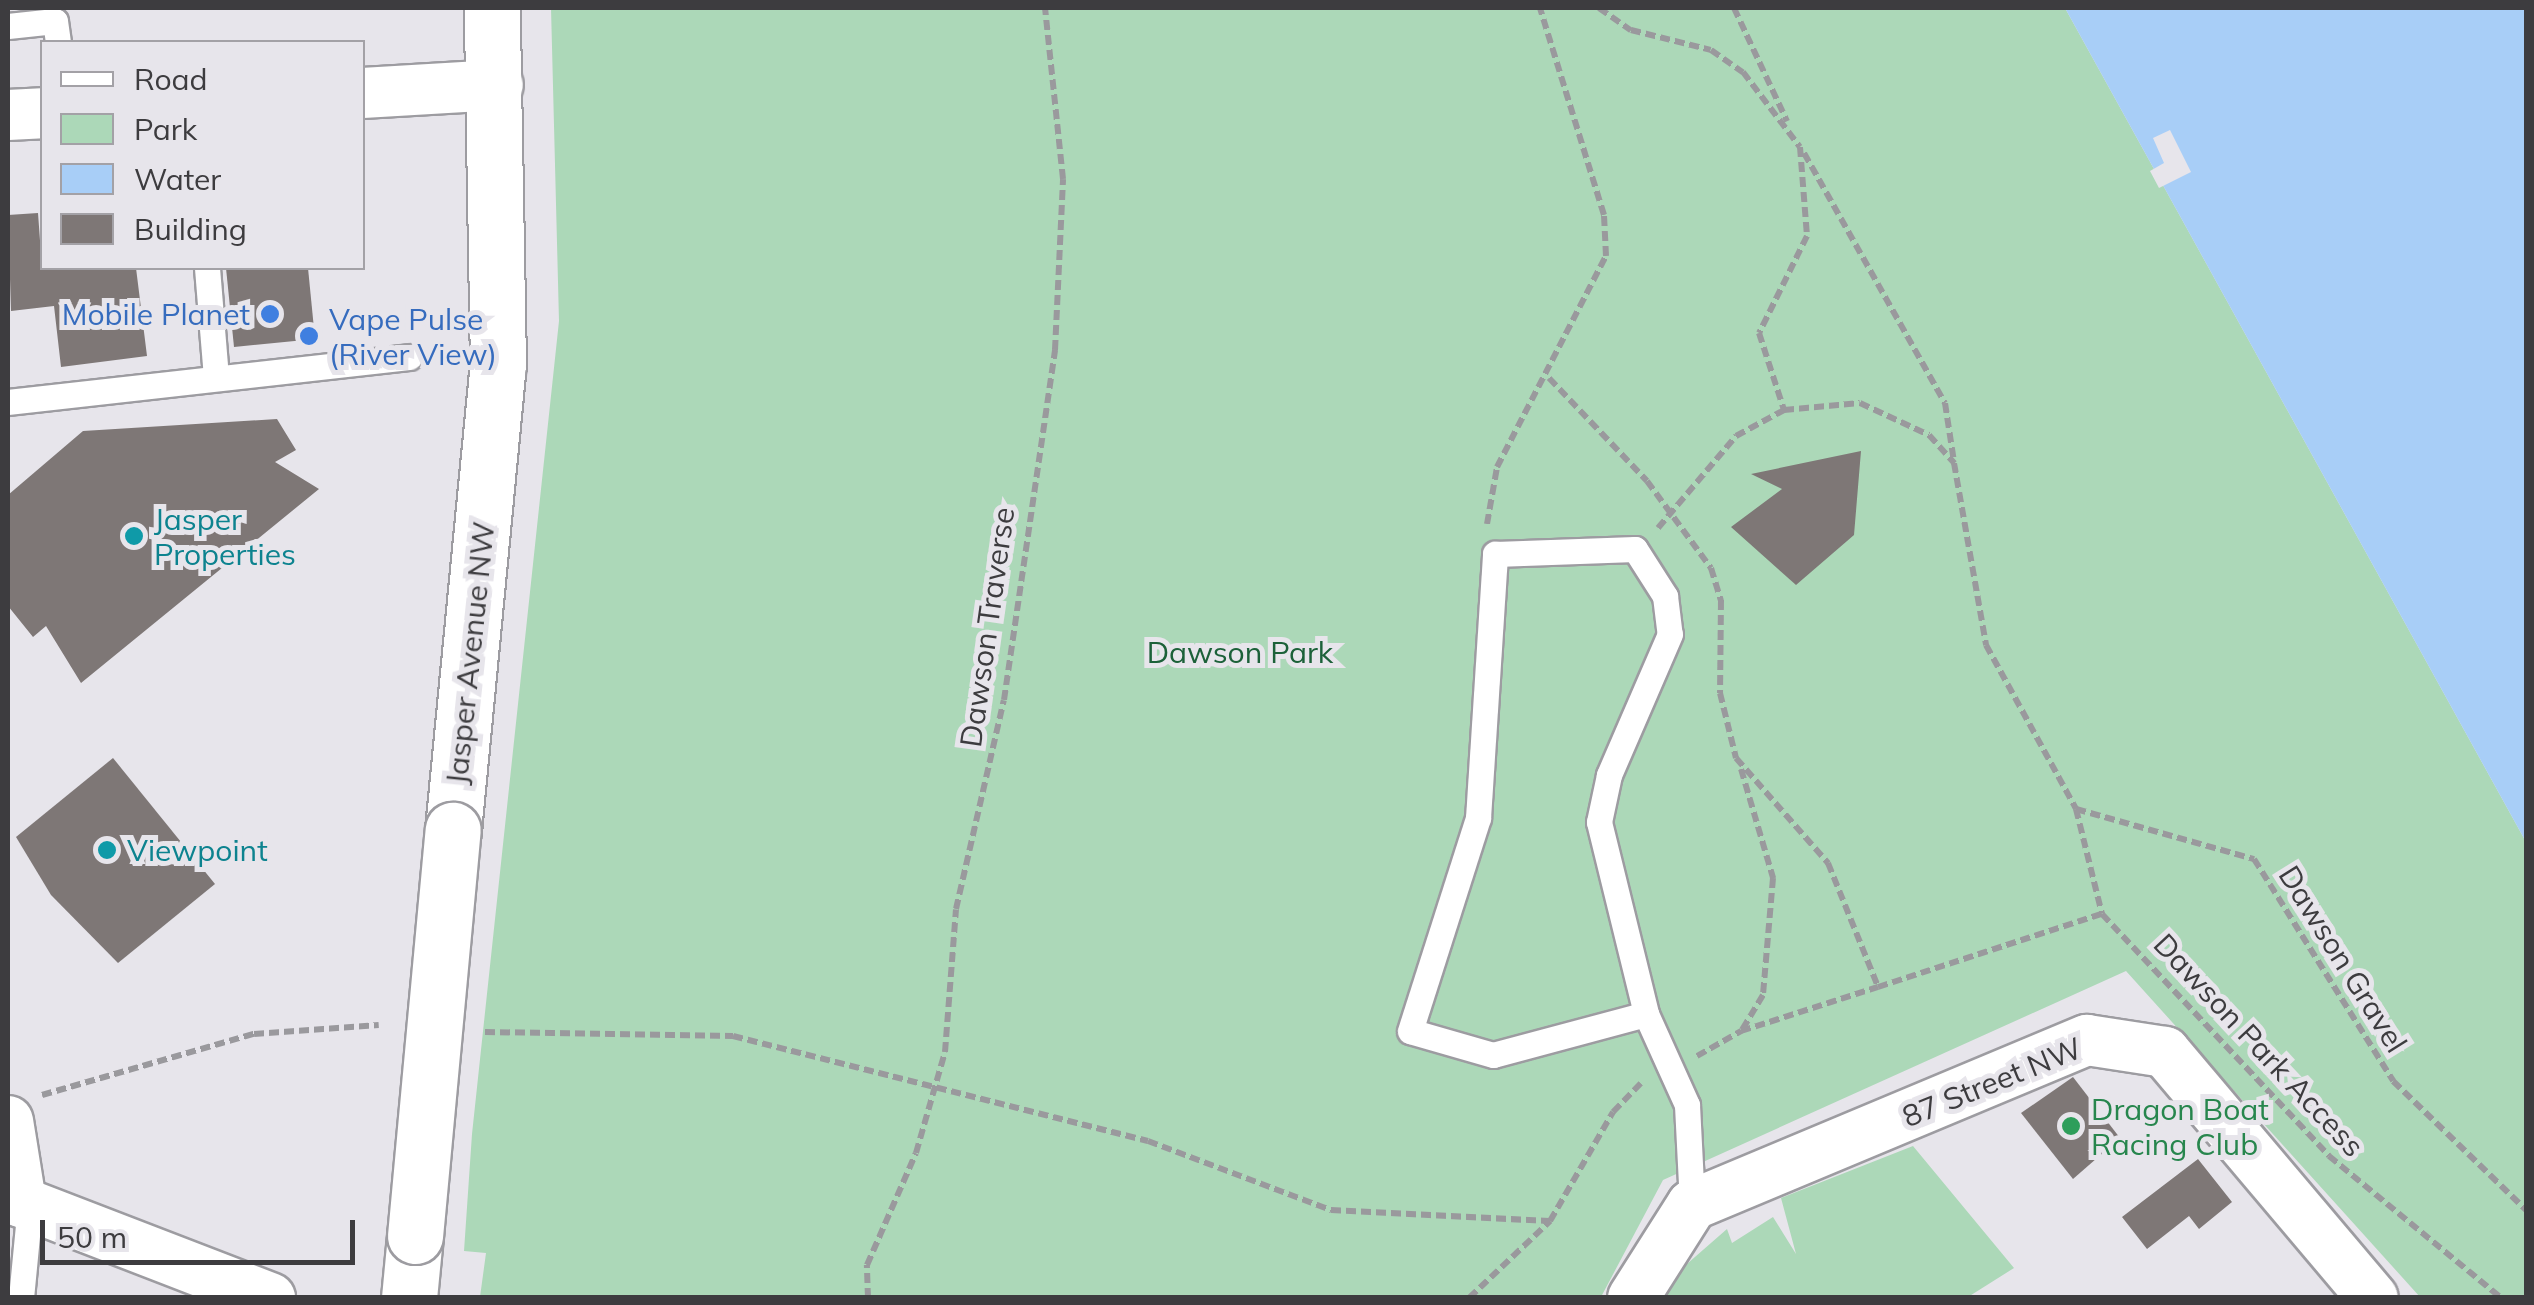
<!DOCTYPE html>
<style>
body{margin:0}
#map{position:relative;width:2534px;height:1305px;overflow:hidden;background:#e7e5eb;font-family:Mulish,sans-serif}
div>[style]{position:absolute}
[style*='--x']{left:calc(var(--x)*1px);top:calc(var(--y)*1px);width:calc(var(--w)*1px);rotate:calc(var(--a)*1deg)}
.green>*{inset:0;background:#acd8b8}
.water>*{inset:0;background:#a8cef7}
.pier>*{inset:0;background:#e7e5eb}
.building>*{inset:0;background:#7e7776}
.path>*{height:6px;margin-top:-3px;transform-origin:0;background:repeating-linear-gradient(90deg,#9a999d 0 10px,transparent 0 15px)}
.roads{filter:drop-shadow(2px 0 #9d9ca1) drop-shadow(-2px 0 #9d9ca1) drop-shadow(0 2px #9d9ca1) drop-shadow(0 -2px #9d9ca1)}
.service>*{height:25px;margin:-12.5px;padding:0 12.5px;transform-origin:12.5px;border-radius:12.5px;background:#fff}
.minor>*{height:50px;margin:-25px;padding:0 25px;transform-origin:25px;border-radius:25px;background:#fff}
.secondary>*{height:55px;margin:-27.5px;padding:0 27.5px;transform-origin:27.5px;border-radius:27.5px;background:#fff}
.bridges{filter:drop-shadow(2px 0 #9d9ca1) drop-shadow(-2px 0 #9d9ca1) drop-shadow(0 2px #9d9ca1) drop-shadow(0 -2px #9d9ca1)}
.secondary-bridge>*{height:55px;margin:-27.5px;padding:0 27.5px;transform-origin:27.5px;border-radius:27.5px;background:#fff}
.dots>*{width:28px;height:28px;translate:-50% -50%;box-sizing:border-box;border:5px solid #e7e5eb;border-radius:50%}
span{translate:-50% -50%;white-space:nowrap;text-align:center;line-height:1.15;-webkit-text-stroke:10px #e7e5eb;paint-order:stroke}
.shop-label{font-size:30px;color:#366cbe}
.right{translate:-100% -50%;text-align:right}
.left{translate:0 -50%;text-align:left}
.culture-label{font-size:30px;color:#0d838f}
.street-label{font-size:30px;color:#3d3c3f}
.park-label{font-size:30px;color:#1c6139}
.leisure-label{font-size:30px;color:#27864d}
.frame{position:absolute;inset:0;border:10px solid #3d3c3f;pointer-events:none}
.legend{position:absolute;left:40px;top:40px;width:325px;height:230px;box-sizing:border-box;background:#e7e5eb;border:2px solid #a3a1a6;margin:0;padding:12px 18px;list-style:none;font-size:30px;color:#3d3c3f}
.legend li{display:flex;align-items:center;gap:20px;height:50px}
.legend b{width:50px;border:2px solid #a3a1a6}
.scale{position:absolute;left:40px;top:1220px;width:315px;height:45px;box-sizing:border-box;border:5px solid #3d3c3f;border-top:0;padding-left:12px;font-size:30px;line-height:35px;white-space:nowrap;color:#3d3c3f;-webkit-text-stroke:8px #e7e5eb;paint-order:stroke}
</style>
<div id="map">
<div class="green">
<i style="clip-path:polygon(551px 8px,2065px 8px,2526px 842px,2526px 1297px,2420px 1297px,2126px 971px,1663px 1180px,1601px 1297px,480px 1297px,486px 1253px,464px 1251px,472px 1134px,559px 321px)"></i>
<i style="clip-path:polygon(1913px 1146px,2014px 1268px,1968px 1297px,1648px 1298px,1727px 1229px,1732px 1243px,1773px 1217px,1796px 1254px,1781px 1198px)"></i>
</div>
<div class="water">
<i style="clip-path:polygon(2065px 8px,2526px 8px,2526px 842px)"></i>
</div>
<div class="pier">
<i style="clip-path:polygon(2170px 130px,2191px 172px,2159px 188px,2150px 171px,2164px 163px,2153px 138px)"></i>
</div>
<div class="building">
<i style="clip-path:polygon(38px 213px,42px 268px,136px 268px,147px 356px,61px 367px,54px 306px,11px 311px,8px 215px)"></i>
<i style="clip-path:polygon(226px 268px,308px 268px,315px 339px,234px 347px)"></i>
<i style="clip-path:polygon(277px 419px,296px 450px,275px 462px,319px 489px,81px 683px,46px 626px,33px 637px,8px 606px,8px 495px,83px 431px)"></i>
<i style="clip-path:polygon(1861px 451px,1854px 535px,1796px 585px,1731px 527px,1782px 489px,1751px 474px)"></i>
<i style="clip-path:polygon(113px 758px,215px 884px,118px 963px,51px 895px,16px 837px)"></i>
<i style="clip-path:polygon(2073px 1077px,2120px 1138px,2073px 1179px,2021px 1113px)"></i>
<i style="clip-path:polygon(2198px 1159px,2232px 1202px,2199px 1229px,2189px 1216px,2147px 1249px,2122px 1217px)"></i>
</div>
<div class="path">
<i style="--x:1599;--y:8;--w:39;--a:35"></i>
<i style="--x:1631;--y:30;--w:82;--a:14"></i>
<i style="--x:1711;--y:50;--w:39;--a:35"></i>
<i style="--x:1743;--y:72;--w:94;--a:52.8"></i>
<i style="--x:1800;--y:147;--w:89;--a:85.5"></i>
<i style="--x:1807;--y:236;--w:108;--a:116.3"></i>
<i style="--x:1759;--y:333;--w:81;--a:72"></i>
<i style="--x:1734;--y:8;--w:125;--a:64.9"></i>
<i style="--x:1804;--y:153;--w:287;--a:60.6"></i>
<i style="--x:1945;--y:403;--w:60;--a:81.3"></i>
<i style="--x:1549;--y:378;--w:142;--a:46.4"></i>
<i style="--x:1647;--y:481;--w:108;--a:53.7"></i>
<i style="--x:1711;--y:568;--w:34;--a:73"></i>
<i style="--x:1721;--y:600;--w:93;--a:90.6"></i>
<i style="--x:1720;--y:693;--w:67;--a:76.2"></i>
<i style="--x:1736;--y:758;--w:140;--a:48.8"></i>
<i style="--x:1828;--y:863;--w:134;--a:68"></i>
<i style="--x:1878;--y:987;--w:236;--a:-18.1"></i>
<i style="--x:2102;--y:914;--w:332;--a:46.8"></i>
<i style="--x:2329;--y:1156;--w:223;--a:39.5"></i>
<i style="--x:1487;--y:524;--w:58;--a:-80"></i>
<i style="--x:1497;--y:467;--w:237;--a:-62.7"></i>
<i style="--x:1606;--y:256;--w:41;--a:-92.8"></i>
<i style="--x:1604;--y:215;--w:217;--a:-107.2"></i>
<i style="--x:1658;--y:528;--w:121;--a:-49.7"></i>
<i style="--x:1736;--y:436;--w:55;--a:-28.4"></i>
<i style="--x:1784;--y:410;--w:76;--a:-5.3"></i>
<i style="--x:1860;--y:403;--w:76;--a:24.9"></i>
<i style="--x:1929;--y:435;--w:38;--a:48"></i>
<i style="--x:1954;--y:463;--w:185;--a:80"></i>
<i style="--x:1986;--y:645;--w:187;--a:61.2"></i>
<i style="--x:2076;--y:809;--w:108;--a:76.1"></i>
<i style="--x:1741;--y:769;--w:114;--a:73.6"></i>
<i style="--x:1773;--y:878;--w:117;--a:94.9"></i>
<i style="--x:1763;--y:995;--w:41;--a:121"></i>
<i style="--x:2076;--y:809;--w:185;--a:15.7"></i>
<i style="--x:2254;--y:859;--w:262;--a:57.9"></i>
<i style="--x:2393;--y:1081;--w:185;--a:44.1"></i>
<i style="--x:485;--y:1032;--w:248;--a:0.9"></i>
<i style="--x:733;--y:1036;--w:428;--a:14.2"></i>
<i style="--x:1148;--y:1141;--w:196;--a:20.7"></i>
<i style="--x:1331;--y:1210;--w:219;--a:2.9"></i>
<i style="--x:1697;--y:1056;--w:51;--a:-29.6"></i>
<i style="--x:1741;--y:1031;--w:144;--a:-17.8"></i>
<i style="--x:42;--y:1095;--w:221;--a:-16.1"></i>
<i style="--x:254;--y:1034;--w:125;--a:-4.1"></i>
<i style="--x:868;--y:1298;--w:33;--a:-92"></i>
<i style="--x:867;--y:1265;--w:122;--a:-66.4"></i>
<i style="--x:916;--y:1153;--w:105;--a:-74"></i>
<i style="--x:945;--y:1052;--w:143;--a:-85.6"></i>
<i style="--x:956;--y:909;--w:214;--a:-77.1"></i>
<i style="--x:1004;--y:700;--w:354;--a:-81.7"></i>
<i style="--x:1055;--y:350;--w:171;--a:-87.3"></i>
<i style="--x:1063;--y:179;--w:172;--a:-96"></i>
<i style="--x:1469;--y:1298;--w:112;--a:-43.5"></i>
<i style="--x:1550;--y:1221;--w:126;--a:-60"></i>
<i style="--x:1613;--y:1112;--w:40;--a:-46"></i>
</div>
<div class="roads">
<div class="service">
<i style="--x:8;--y:26;--w:47;--a:-6.1"></i>
<i style="--x:55;--y:21;--w:21;--a:82"></i>
<i style="--x:207;--y:268;--w:110;--a:85.3"></i>
<i style="--x:8;--y:402;--w:404;--a:-6.4"></i>
<i style="--x:1646;--y:1014;--w:158;--a:165"></i>
<i style="--x:1493;--y:1055;--w:86;--a:-163.9"></i>
<i style="--x:1410;--y:1031;--w:224;--a:-72.3"></i>
<i style="--x:1478;--y:818;--w:265;--a:-86.3"></i>
<i style="--x:1495;--y:554;--w:140;--a:-2"></i>
<i style="--x:1635;--y:549;--w:56;--a:57.4"></i>
<i style="--x:1665;--y:596;--w:38;--a:83"></i>
<i style="--x:1670;--y:634;--w:154;--a:113.4"></i>
<i style="--x:1609;--y:775;--w:48;--a:102"></i>
<i style="--x:1599;--y:822;--w:198;--a:76.2"></i>
<i style="--x:1646;--y:1014;--w:100;--a:65.7"></i>
<i style="--x:1687;--y:1105;--w:100;--a:87.1"></i>
<i style="--x:21;--y:1298;--w:93;--a:-84.5"></i>
</div>
<div class="minor">
<i style="--x:362;--y:93;--w:136;--a:-3.4"></i>
<i style="--x:8;--y:115;--w:34;--a:-3"></i>
<i style="--x:8;--y:1121;--w:82;--a:80.9"></i>
<i style="--x:8;--y:1197;--w:281;--a:21.1"></i>
<i style="--x:1633;--y:1298;--w:110;--a:-57.6"></i>
<i style="--x:1692;--y:1205;--w:428;--a:-22.7"></i>
<i style="--x:2087;--y:1040;--w:79;--a:8.7"></i>
<i style="--x:2165;--y:1052;--w:322;--a:49.8"></i>
</div>
<div class="secondary">
<i style="--x:453;--y:830;--w:467;--a:-84.5"></i>
<i style="--x:498;--y:365;--w:357;--a:-91"></i>
<i style="--x:409;--y:1298;--w:62;--a:-84.5"></i>
</div>
</div>
<div class="bridges">
<div class="secondary-bridge">
<i style="--x:415;--y:1236;--w:408;--a:-84.7"></i>
</div>
</div>
<div class="dots">
<i style="left:270px;top:314px;background:#3f7fe0"></i>
<i style="left:309px;top:336px;background:#3f7fe0"></i>
<i style="left:134px;top:536px;background:#0f9aa8"></i>
<i style="left:107px;top:850px;background:#0f9aa8"></i>
<i style="left:2071px;top:1126px;background:#2e9e5b"></i>
</div>
<div class="shop-label">
<span class="right" style="left:250px;top:314px">Mobile Planet</span>
<span class="left" style="left:329px;top:336px">Vape Pulse<br>(River View)</span>
</div>
<div class="culture-label">
<span class="left" style="left:154px;top:536px">Jasper<br>Properties</span>
<span class="left" style="left:127px;top:850px">Viewpoint</span>
</div>
<div class="street-label">
<span style="left:987px;top:627px;rotate:-82deg">Dawson Traverse</span>
<span style="left:470px;top:653px;rotate:-84deg">Jasper Avenue NW</span>
<span style="left:2343px;top:959px;rotate:58deg">Dawson Gravel</span>
<span style="left:2259px;top:1045px;rotate:47deg">Dawson Park Access</span>
<span style="left:1992px;top:1082px;rotate:-22deg">87 Street NW</span>
</div>
<div class="park-label">
<span style="left:1240px;top:652px">Dawson Park</span>
</div>
<div class="leisure-label">
<span class="left" style="left:2091px;top:1126px">Dragon Boat<br>Racing Club</span>
</div>
<div class="frame"></div>
<ul class="legend">
<li><b style="height:12px;background:#fff"></b>Road</li>
<li><b style="height:28px;background:#acd8b8"></b>Park</li>
<li><b style="height:28px;background:#a8cef7"></b>Water</li>
<li><b style="height:28px;background:#7e7776"></b>Building</li>
</ul>
<div class="scale">50 m</div>
</div>
